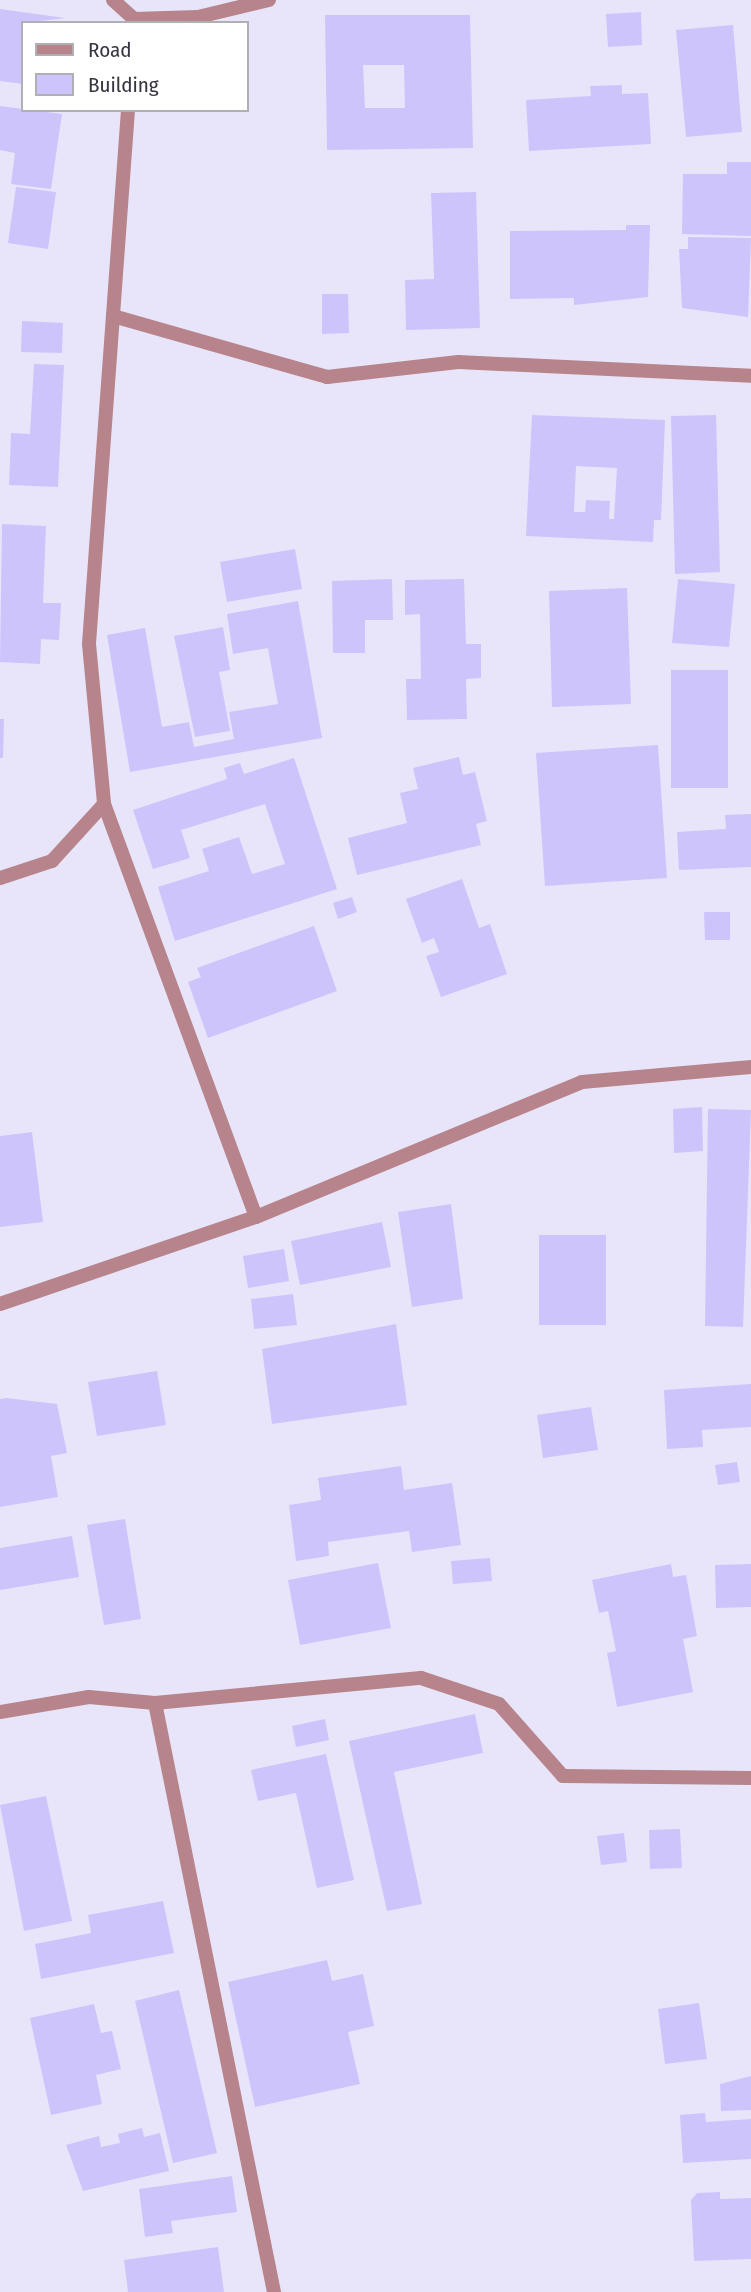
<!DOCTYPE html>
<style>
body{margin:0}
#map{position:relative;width:751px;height:2292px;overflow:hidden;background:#e8e5fa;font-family:"Fira Sans Condensed",sans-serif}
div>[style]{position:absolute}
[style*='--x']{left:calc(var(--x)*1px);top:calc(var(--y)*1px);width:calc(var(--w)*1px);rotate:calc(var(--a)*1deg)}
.building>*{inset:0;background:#cec4fc}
.street>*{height:14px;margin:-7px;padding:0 7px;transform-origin:7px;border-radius:7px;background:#b6848a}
span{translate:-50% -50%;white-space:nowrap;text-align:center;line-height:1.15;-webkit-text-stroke:5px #fff;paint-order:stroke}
.legend{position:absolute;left:21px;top:21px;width:228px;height:91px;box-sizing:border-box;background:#fff;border:2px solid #afafb4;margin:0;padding:9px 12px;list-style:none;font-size:21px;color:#383643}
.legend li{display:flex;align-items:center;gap:14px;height:35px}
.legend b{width:35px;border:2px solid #afafb4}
</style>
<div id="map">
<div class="building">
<i style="clip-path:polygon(0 9px,65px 18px,23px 23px,23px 84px,0 81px)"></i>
<i style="clip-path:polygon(641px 12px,642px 45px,608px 47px,606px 14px)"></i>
<i style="clip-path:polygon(evenodd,325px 15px,470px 15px,473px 148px,327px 150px,325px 15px,363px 65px,404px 65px,405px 108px,365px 108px,363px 65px)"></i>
<i style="clip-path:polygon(733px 25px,742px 132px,686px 137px,676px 30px)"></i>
<i style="clip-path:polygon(622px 85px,622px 94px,648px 93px,651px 144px,529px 151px,526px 100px,591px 96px,590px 86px)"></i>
<i style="clip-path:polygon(0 106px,62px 114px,51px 189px,11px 184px,15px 153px,0 150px)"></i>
<i style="clip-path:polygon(727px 162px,751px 162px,751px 236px,682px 234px,683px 174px,727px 174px)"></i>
<i style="clip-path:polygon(16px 187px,56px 192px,48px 249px,8px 243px)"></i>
<i style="clip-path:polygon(476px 192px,480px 328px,406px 330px,405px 280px,434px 279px,431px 193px)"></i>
<i style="clip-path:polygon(626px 225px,650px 225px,648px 297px,574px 305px,574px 298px,510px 299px,510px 231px,626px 230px)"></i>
<i style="clip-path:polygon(688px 237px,751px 238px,748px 317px,682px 308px,679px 249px,688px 249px)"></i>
<i style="clip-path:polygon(322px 294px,348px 294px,349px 333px,322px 334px)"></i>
<i style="clip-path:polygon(22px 321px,63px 323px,62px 353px,21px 352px)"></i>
<i style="clip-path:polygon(34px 364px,64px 365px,58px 487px,9px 485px,11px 433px,30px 434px)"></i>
<i style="clip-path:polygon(evenodd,532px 415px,665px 420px,661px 520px,654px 520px,653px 542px,526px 536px,532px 415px,576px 466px,617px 468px,614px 519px,609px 519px,610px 501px,586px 500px,585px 512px,574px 512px,576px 466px)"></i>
<i style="clip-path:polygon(716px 415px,720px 572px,675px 574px,671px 416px)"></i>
<i style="clip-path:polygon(2px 524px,46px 526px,43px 603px,61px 603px,59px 640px,41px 639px,40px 664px,0 662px)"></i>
<i style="clip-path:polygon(295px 549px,302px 589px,227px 602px,220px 562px)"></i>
<i style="clip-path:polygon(392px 579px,393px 620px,365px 620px,365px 653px,333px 653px,332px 581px)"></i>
<i style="clip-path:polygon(464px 579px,466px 644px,481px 644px,481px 678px,466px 679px,467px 719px,407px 720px,406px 679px,421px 679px,420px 614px,405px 615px,405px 580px)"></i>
<i style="clip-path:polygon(678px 579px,735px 584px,729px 647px,672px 643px)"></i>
<i style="clip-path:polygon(627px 588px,631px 704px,552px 707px,549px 591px)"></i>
<i style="clip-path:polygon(298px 601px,322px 738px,130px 772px,107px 635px,145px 628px,162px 727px,189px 722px,194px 747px,234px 739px,229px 712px,278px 704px,268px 648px,233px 654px,227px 614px)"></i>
<i style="clip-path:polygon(223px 627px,230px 670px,219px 672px,230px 731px,195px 737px,174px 636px)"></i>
<i style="clip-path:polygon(671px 670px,728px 670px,728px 788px,671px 788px)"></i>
<i style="clip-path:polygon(0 719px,4px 719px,3px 758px,0 758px)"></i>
<i style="clip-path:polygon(658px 745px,667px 878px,545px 886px,536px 753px)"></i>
<i style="clip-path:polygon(459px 757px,463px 775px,475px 772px,487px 821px,476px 824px,481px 845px,357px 875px,348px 838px,407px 823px,400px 793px,418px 789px,413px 768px)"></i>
<i style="clip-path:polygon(294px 758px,337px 889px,175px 941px,158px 887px,209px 871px,202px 849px,239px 837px,252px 874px,285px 864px,265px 804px,181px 830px,190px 858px,153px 869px,133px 810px,227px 779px,224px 768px,240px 763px,244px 774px)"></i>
<i style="clip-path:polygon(751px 814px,751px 867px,679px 870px,677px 832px,726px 829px,725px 815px)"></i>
<i style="clip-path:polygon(462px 879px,479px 928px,490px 924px,507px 974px,441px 997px,426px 956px,439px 952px,434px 938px,422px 943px,406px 899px)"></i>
<i style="clip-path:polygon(352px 897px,357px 912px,338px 919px,333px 903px)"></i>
<i style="clip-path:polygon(704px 912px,730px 912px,730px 940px,705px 940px)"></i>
<i style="clip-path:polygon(314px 926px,337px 991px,208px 1038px,188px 982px,201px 977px,197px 968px)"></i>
<i style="clip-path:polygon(702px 1107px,703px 1151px,674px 1153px,673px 1109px)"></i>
<i style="clip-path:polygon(708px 1109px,751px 1110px,743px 1327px,705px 1326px)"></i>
<i style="clip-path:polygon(32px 1132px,43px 1222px,0 1227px,0 1136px)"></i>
<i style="clip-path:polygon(451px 1204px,463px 1299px,412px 1307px,398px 1212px)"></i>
<i style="clip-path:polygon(382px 1222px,391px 1267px,300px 1285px,291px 1241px)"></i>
<i style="clip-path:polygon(539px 1235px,606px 1235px,606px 1325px,539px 1325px)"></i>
<i style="clip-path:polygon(284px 1249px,289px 1281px,248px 1288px,243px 1256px)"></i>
<i style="clip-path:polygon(293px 1294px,297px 1325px,254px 1329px,251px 1299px)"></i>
<i style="clip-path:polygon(396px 1324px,407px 1405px,272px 1424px,262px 1349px)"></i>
<i style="clip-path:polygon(157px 1371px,166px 1425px,97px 1436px,88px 1382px)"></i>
<i style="clip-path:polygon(751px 1384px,751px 1427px,702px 1430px,703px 1447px,667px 1449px,664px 1390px)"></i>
<i style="clip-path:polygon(6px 1398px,57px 1404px,67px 1453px,51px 1456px,58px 1497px,0 1507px,0 1399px)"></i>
<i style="clip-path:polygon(591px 1407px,598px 1450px,543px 1458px,537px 1415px)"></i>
<i style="clip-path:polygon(737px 1462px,740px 1482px,718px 1485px,715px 1465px)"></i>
<i style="clip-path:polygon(401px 1466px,404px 1490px,452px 1483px,461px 1545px,412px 1552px,409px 1531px,328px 1542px,329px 1556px,296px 1561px,289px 1505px,321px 1500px,318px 1478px)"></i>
<i style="clip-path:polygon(125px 1519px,141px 1619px,104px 1625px,87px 1525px)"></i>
<i style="clip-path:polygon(72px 1536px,79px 1577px,0 1590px,0 1548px)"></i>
<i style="clip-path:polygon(490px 1558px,492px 1581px,453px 1584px,451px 1561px)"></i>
<i style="clip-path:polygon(378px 1563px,391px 1628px,300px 1645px,288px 1580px)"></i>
<i style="clip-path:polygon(671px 1564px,673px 1577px,686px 1575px,697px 1636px,683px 1639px,693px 1692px,617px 1707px,607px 1653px,616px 1651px,608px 1611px,599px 1613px,592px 1580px)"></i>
<i style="clip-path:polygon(751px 1564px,751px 1607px,716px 1608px,715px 1565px)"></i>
<i style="clip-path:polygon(475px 1714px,483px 1753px,394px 1772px,422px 1904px,387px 1911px,349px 1741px)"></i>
<i style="clip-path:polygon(325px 1719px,329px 1740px,296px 1747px,292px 1726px)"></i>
<i style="clip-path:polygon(326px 1754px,354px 1880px,317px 1888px,296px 1793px,258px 1801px,251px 1770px)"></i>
<i style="clip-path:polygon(46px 1796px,72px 1921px,24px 1931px,0 1805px)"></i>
<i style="clip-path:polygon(680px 1829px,682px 1868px,650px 1869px,649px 1830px)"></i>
<i style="clip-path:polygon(624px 1833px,627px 1862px,601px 1865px,597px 1836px)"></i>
<i style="clip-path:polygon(163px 1901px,174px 1953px,41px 1979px,35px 1944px,91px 1933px,88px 1915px)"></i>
<i style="clip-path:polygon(327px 1960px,332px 1981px,363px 1974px,374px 2026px,348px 2032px,360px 2084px,255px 2107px,228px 1982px)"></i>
<i style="clip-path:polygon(179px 1990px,217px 2153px,173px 2163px,135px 2001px)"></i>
<i style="clip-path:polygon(699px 2003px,707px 2059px,665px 2064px,658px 2009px)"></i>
<i style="clip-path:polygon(94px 2004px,101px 2033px,112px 2031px,121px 2069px,96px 2075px,102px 2104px,51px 2115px,30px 2018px)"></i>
<i style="clip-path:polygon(751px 2076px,751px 2110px,721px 2111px,720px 2084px)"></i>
<i style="clip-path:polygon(705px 2113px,706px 2122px,751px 2119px,751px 2159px,683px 2163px,680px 2115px)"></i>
<i style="clip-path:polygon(142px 2128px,144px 2137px,160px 2133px,169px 2171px,83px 2191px,66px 2145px,99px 2136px,101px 2147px,120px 2143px,118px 2134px)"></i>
<i style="clip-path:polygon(232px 2176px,237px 2212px,171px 2221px,173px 2233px,145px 2237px,139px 2189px)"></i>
<i style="clip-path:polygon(720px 2192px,720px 2199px,751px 2198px,751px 2259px,694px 2261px,691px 2200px,697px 2193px)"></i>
<i style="clip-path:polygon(218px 2247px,224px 2292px,128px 2292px,124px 2260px)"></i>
</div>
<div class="street">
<i style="--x:113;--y:0;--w:28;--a:42"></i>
<i style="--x:134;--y:19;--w:64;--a:-1.8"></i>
<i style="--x:198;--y:17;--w:73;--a:-13.5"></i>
<i style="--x:128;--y:110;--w:535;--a:94.18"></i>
<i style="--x:89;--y:644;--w:161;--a:84.6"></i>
<i style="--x:104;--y:804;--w:440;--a:69.8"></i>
<i style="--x:113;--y:316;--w:223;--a:15.9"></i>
<i style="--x:327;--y:377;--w:132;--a:-6.5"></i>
<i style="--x:458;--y:362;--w:293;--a:2.7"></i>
<i style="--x:0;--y:878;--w:55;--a:-18.1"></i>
<i style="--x:52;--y:861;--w:77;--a:-47.6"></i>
<i style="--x:0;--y:1304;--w:270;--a:-18.8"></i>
<i style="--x:256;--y:1217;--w:353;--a:-22.5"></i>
<i style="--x:582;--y:1082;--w:170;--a:-5.1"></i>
<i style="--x:155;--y:1703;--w:601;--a:78.58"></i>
<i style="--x:0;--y:1712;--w:90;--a:-9.6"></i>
<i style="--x:89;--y:1697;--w:66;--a:5.2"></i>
<i style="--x:155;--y:1703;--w:267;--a:-5.4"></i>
<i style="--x:421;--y:1678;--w:82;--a:18.4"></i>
<i style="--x:499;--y:1704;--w:96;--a:48.4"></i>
<i style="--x:563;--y:1776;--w:188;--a:0.6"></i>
</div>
<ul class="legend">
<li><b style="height:9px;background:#b6848a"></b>Road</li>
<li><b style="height:19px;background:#cec4fc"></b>Building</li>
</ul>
</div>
